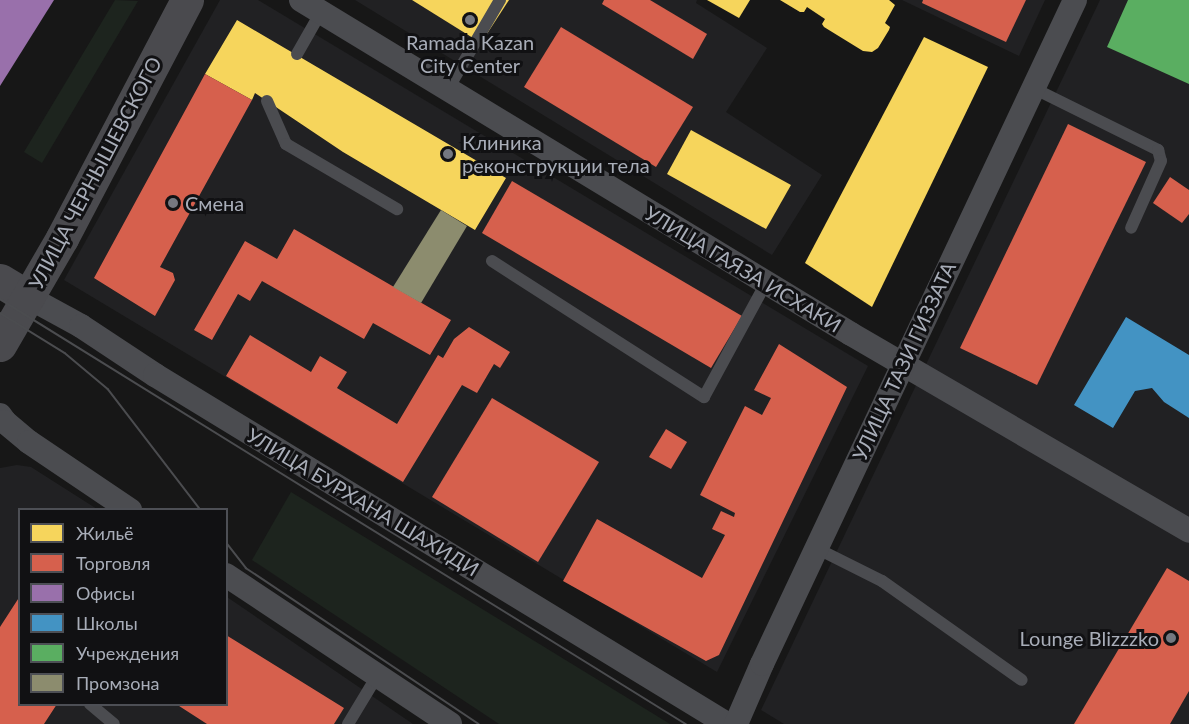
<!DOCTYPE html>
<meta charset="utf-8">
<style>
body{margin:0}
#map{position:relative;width:1189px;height:724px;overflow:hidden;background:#171717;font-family:Lato,sans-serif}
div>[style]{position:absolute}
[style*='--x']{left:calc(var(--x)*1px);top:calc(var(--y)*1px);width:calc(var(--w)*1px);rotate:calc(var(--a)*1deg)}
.built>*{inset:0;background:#212123}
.green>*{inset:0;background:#1d241e}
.homes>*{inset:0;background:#f6d55c}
.shops>*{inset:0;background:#d6604d}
.offices>*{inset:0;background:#9970ab}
.schools>*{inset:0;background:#4393c3}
.public>*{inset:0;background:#5aae61}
.industry>*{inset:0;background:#8c8c6e}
.lane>*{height:12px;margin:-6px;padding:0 6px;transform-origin:6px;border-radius:6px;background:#4b4c50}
.street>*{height:24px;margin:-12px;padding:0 12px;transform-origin:12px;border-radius:12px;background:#4b4c50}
.secondary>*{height:33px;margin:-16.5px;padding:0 16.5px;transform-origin:16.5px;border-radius:16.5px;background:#4a4a4e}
.tram>*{height:1.5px;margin:-0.75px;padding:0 0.75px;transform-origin:0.75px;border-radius:0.75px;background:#4b4c4f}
.dots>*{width:16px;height:16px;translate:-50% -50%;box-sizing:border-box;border:3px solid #111113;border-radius:50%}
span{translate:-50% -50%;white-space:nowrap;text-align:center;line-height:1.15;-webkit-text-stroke:6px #111113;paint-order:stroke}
.poi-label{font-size:20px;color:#a8adb8}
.left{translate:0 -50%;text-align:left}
.right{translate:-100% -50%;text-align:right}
.street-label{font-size:20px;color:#a8adb8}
.legend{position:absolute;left:18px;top:508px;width:210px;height:198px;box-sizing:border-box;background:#111113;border:2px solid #4d4f55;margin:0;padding:8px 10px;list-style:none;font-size:18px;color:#a8adb8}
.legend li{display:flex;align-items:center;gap:12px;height:30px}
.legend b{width:30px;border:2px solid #4d4f55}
</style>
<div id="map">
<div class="built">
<i style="clip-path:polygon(220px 0,258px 0,868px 366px,717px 672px,64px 280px)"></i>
<i style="clip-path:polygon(355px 0,697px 0,696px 3px,767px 48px,726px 112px,822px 175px,772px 255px)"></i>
<i style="clip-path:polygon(902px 0,1045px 0,1019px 56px)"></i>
<i style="clip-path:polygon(1100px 0,1189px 0,1189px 724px,784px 724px,761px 710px)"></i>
<i style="clip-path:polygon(17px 465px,31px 467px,97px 509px,20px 510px,20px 704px,226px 704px,227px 597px,413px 724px,0 724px,0 468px)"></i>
</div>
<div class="green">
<i style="clip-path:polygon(115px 0,138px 1px,42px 163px,24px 152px)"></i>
<i style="clip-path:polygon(291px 492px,670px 724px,499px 724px,252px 560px)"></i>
</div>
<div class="homes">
<i style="clip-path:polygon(412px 0,509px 0,481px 43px)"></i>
<i style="clip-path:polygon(707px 0,750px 0,739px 18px)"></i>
<i style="clip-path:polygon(780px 0,889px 0,895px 5px,885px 23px,890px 27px,889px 30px,878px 48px,872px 52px,863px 51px,824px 27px,822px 24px,825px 19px,807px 7px,804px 12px,800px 12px)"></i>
<i style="clip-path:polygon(237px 20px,506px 178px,475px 230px,343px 152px,255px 93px,252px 100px,205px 74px)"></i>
<i style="clip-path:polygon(924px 37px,988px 67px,872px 307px,805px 263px)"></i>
<i style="clip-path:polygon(691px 130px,791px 185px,766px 229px,667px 174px)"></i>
</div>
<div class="shops">
<i style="clip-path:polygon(604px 0,650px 0,707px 34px,693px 59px,602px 4px)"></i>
<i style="clip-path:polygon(923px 0,1026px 0,1006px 42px,922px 3px)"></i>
<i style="clip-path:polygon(561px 27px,693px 107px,656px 167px,524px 87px)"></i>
<i style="clip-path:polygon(205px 74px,252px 100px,160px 267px,173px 273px,175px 280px,155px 316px,94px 278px)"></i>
<i style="clip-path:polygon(1068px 124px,1146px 162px,1037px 385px,960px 348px)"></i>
<i style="clip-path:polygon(1170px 177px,1189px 190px,1189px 214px,1182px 223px,1153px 203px)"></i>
<i style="clip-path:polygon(512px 181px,742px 316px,711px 368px,482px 233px)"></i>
<i style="clip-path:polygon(294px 229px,451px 320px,430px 355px,373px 323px,364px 339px,262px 281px,250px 301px,238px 294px,212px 340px,194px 330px,245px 241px,277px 259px)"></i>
<i style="clip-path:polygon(469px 327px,510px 352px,500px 368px,494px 364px,477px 393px,462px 385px,403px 482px,226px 376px,250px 335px,311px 372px,320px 356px,347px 372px,337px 388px,397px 424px,438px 355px,443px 358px,454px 339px)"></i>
<i style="clip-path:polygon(779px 344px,847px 387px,719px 655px,706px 661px,563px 581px,597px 519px,702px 578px,725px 535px,712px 529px,721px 511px,734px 517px,735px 513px,700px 495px,745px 406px,762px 415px,771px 398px,754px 390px)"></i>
<i style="clip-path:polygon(492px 398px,599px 462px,538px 562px,432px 497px)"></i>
<i style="clip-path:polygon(666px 429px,687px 442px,671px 469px,649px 457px)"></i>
<i style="clip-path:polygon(1167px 568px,1189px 581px,1189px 691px,1170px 724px,1074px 724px)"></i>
<i style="clip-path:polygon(20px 596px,20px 704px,57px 704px,44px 724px,0 724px,0 627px)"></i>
<i style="clip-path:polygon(226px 635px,344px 708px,334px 724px,207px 724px,176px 704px,226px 704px)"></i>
</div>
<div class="offices">
<i style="clip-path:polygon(0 0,54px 0,0 86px)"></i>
</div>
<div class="schools">
<i style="clip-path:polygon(1126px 317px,1189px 355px,1189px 418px,1164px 402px,1152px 388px,1135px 391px,1113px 428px,1074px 405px)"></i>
</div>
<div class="public">
<i style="clip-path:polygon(1128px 0,1189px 0,1189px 84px,1107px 47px)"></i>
</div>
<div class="industry">
<i style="clip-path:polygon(441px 210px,467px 226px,421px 303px,393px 287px)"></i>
</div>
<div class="lane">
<i style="--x:297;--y:54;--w:48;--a:-60.3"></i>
<i style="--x:1033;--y:88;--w:140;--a:26.4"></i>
<i style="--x:1158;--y:150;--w:11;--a:75"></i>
<i style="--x:1161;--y:161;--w:73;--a:114.1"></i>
<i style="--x:448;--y:89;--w:103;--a:-59.7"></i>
<i style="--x:267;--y:101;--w:47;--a:66.2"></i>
<i style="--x:286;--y:144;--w:129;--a:30.4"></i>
<i style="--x:492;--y:261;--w:252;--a:32.7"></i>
<i style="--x:704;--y:397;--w:130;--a:-61.5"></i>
<i style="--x:816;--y:548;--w:74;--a:26.6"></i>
<i style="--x:882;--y:581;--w:171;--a:35.3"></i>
<i style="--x:90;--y:704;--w:31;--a:40"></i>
<i style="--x:348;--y:724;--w:56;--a:-58.9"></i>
</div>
<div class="street">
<i style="--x:301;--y:0;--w:643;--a:31.27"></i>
<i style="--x:851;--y:334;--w:391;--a:30.2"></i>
<i style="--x:28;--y:297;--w:60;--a:28.7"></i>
<i style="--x:81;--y:326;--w:89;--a:33.5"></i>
<i style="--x:155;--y:375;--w:670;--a:31.39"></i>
<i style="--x:0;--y:415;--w:9;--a:54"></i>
<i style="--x:5;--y:422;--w:31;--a:40"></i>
<i style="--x:29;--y:442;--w:122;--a:34"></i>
<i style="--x:226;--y:575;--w:269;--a:33.6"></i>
<i style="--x:736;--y:724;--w:65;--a:-66.6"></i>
<i style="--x:762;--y:664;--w:734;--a:-64.76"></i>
</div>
<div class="secondary">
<i style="--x:0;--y:280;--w:33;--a:31"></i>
<i style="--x:0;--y:345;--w:124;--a:-59.9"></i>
<i style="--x:62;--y:238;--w:269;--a:-62.3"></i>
</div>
<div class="tram">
<i style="--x:0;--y:299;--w:807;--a:31.78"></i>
<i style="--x:0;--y:313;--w:76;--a:31.6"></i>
<i style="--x:65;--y:353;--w:56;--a:39.9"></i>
<i style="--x:108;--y:389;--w:153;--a:52.5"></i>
<i style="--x:226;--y:542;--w:33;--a:52"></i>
<i style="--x:246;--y:568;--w:280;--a:33.8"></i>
</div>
<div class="dots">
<i style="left:470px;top:20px;background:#757880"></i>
<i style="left:448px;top:154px;background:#757880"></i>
<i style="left:173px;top:203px;background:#757880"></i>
<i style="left:1171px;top:638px;background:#757880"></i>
</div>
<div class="poi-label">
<span style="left:470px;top:54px">Ramada Kazan<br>City Center</span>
<span class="left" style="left:462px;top:154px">Клиника<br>реконструкции тела</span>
<span class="left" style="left:185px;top:203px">Смена</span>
<span class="right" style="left:1159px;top:638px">Lounge Blizzzko</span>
</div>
<div class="street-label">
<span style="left:95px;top:173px;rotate:-62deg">УЛИЦА ЧЕРНЫШЕВСКОГО</span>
<span style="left:743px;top:269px;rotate:31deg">УЛИЦА ГАЯЗА ИСХАКИ</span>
<span style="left:904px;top:361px;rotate:-65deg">УЛИЦА ТАЗИ ГИЗЗАТА</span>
<span style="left:363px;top:502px;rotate:31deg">УЛИЦА БУРХАНА ШАХИДИ</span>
</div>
<ul class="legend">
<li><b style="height:16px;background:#f6d55c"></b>Жильё</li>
<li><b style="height:16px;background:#d6604d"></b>Торговля</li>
<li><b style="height:16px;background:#9970ab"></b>Офисы</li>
<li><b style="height:16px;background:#4393c3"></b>Школы</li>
<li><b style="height:16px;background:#5aae61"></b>Учреждения</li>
<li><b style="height:16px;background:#8c8c6e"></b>Промзона</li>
</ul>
</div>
